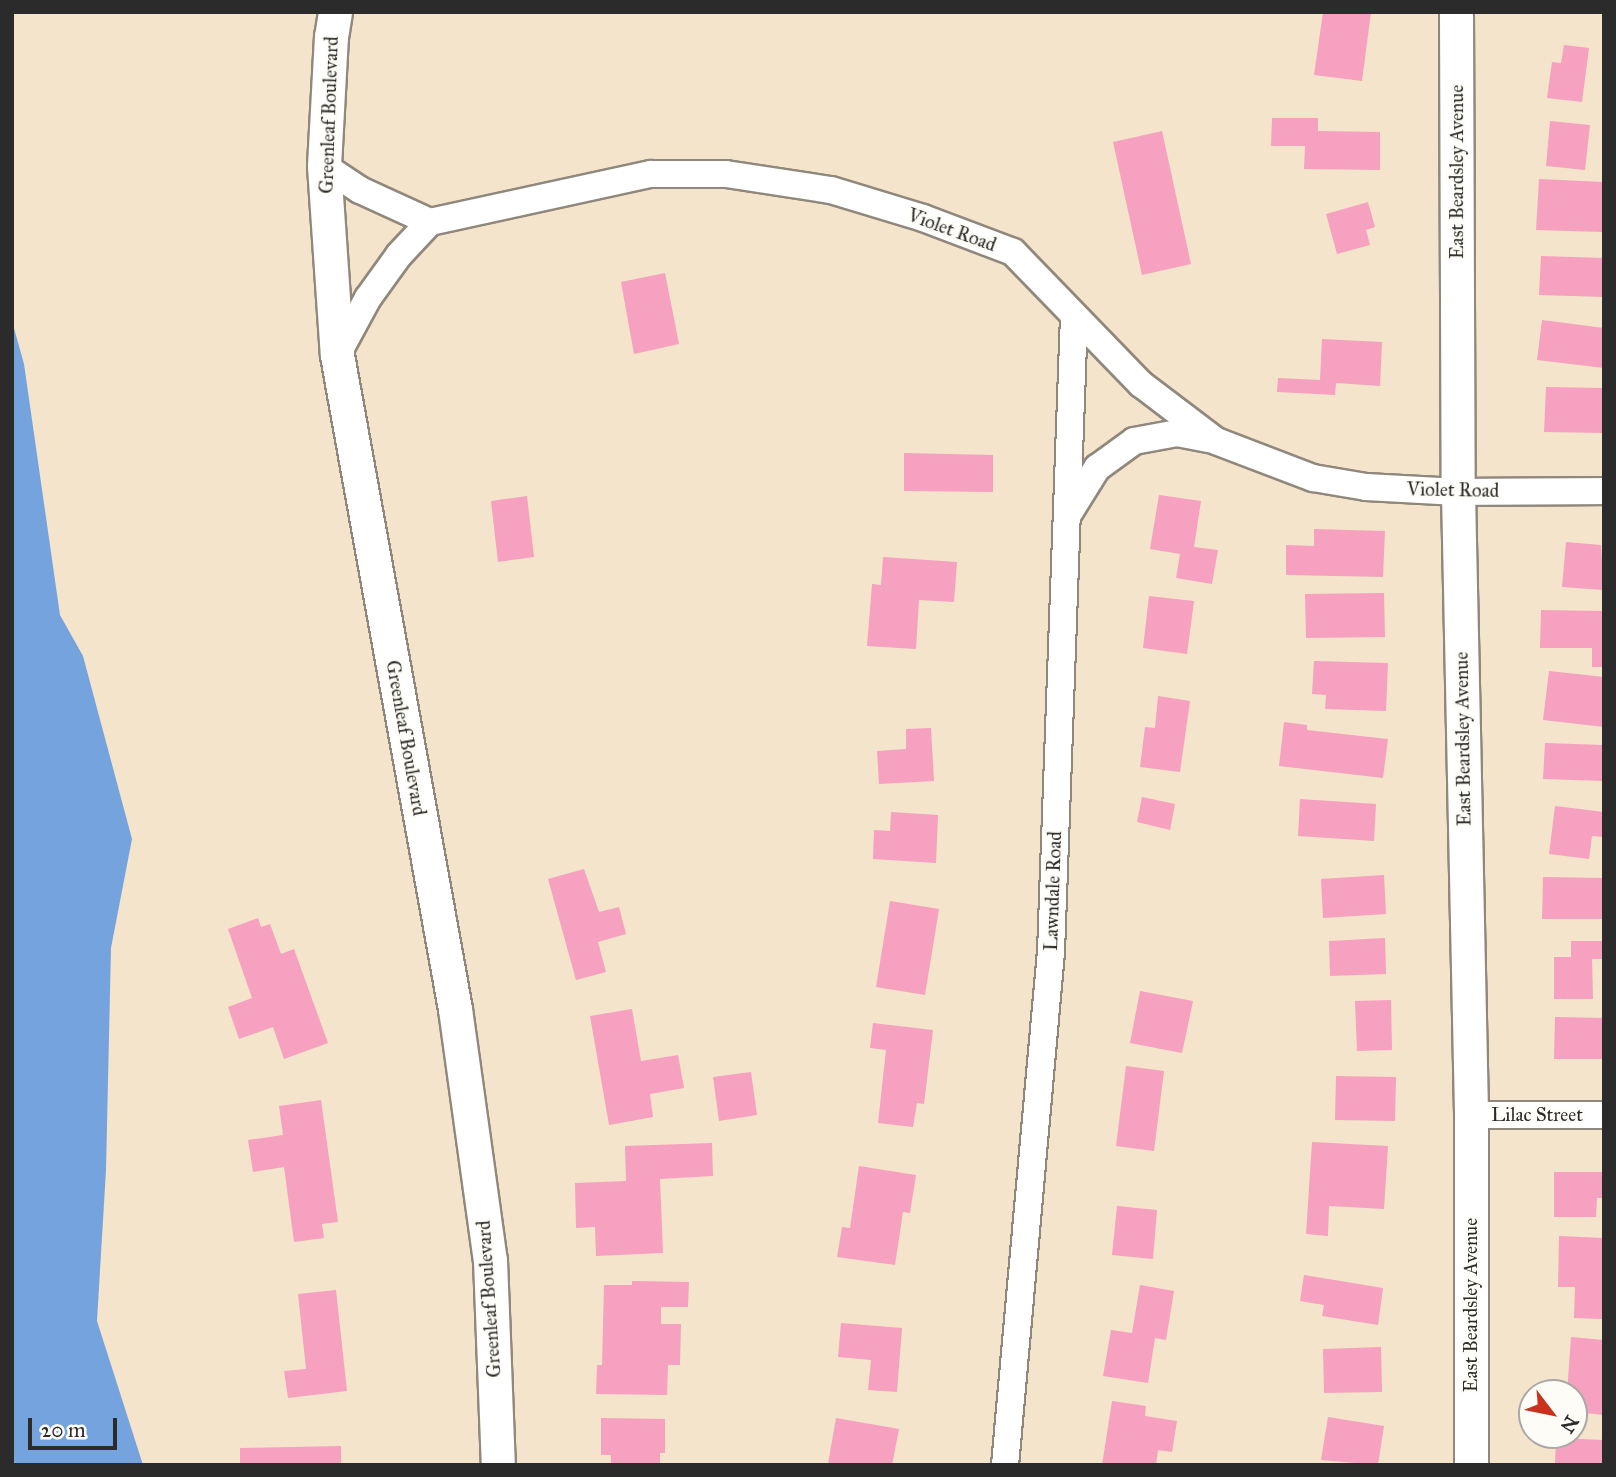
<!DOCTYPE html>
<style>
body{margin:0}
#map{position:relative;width:1616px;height:1477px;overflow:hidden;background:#f4e4cc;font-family:"IM FELL Great Primer",serif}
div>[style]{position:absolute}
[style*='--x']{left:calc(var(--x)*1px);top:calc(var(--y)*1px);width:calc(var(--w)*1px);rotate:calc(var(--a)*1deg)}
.water>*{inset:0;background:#75a3de}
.building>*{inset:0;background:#f5a1bf}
.roads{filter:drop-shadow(2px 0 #90887c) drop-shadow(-2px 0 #90887c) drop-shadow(0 2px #90887c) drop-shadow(0 -2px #90887c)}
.minor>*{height:26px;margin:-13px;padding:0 13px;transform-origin:13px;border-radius:13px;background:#fff}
.tertiary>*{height:33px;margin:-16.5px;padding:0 16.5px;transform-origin:16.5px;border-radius:16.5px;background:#fff}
span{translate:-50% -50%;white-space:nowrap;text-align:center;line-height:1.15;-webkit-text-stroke:5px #fdfcf7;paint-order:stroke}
.street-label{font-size:19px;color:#2b2b2b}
.frame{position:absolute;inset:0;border:14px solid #2b2b2b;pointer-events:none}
.north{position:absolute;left:1518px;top:1379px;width:70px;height:70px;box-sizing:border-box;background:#fdfcf7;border:2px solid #a9a8a5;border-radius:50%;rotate:122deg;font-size:19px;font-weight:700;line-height:28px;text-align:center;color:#2b2b2b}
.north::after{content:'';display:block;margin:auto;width:24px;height:32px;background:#c8321e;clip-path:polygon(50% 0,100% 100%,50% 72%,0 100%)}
.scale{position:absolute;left:28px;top:1418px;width:89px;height:32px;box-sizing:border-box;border:4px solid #2b2b2b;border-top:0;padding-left:9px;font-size:21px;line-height:24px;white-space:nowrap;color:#2b2b2b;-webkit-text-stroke:5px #fdfcf7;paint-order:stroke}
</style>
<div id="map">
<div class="water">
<i style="clip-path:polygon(12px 321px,24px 364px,60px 615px,83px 656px,132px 839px,111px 948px,106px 1170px,97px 1321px,143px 1465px,12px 1465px)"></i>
</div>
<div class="building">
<i style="clip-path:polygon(1323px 12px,1371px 12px,1362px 81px,1314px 75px)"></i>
<i style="clip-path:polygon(1564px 45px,1589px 48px,1582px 102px,1547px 98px,1552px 62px,1561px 63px)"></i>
<i style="clip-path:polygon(1272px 118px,1318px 118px,1318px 131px,1380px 132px,1380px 170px,1304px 169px,1305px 146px,1271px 146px)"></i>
<i style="clip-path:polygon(1550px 121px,1590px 125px,1585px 170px,1546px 166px)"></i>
<i style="clip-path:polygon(1162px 131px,1191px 264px,1142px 275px,1113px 142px)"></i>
<i style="clip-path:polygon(1539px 179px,1604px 182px,1603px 232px,1536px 230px)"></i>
<i style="clip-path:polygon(1368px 202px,1375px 227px,1366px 230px,1370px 245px,1337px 254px,1326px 214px)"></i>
<i style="clip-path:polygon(1541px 256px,1604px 258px,1604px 297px,1539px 295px)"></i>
<i style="clip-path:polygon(665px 273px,679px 344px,634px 354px,621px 282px)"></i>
<i style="clip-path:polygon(1542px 320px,1604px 328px,1604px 368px,1537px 360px)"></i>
<i style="clip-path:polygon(1322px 339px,1382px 342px,1380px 386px,1336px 383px,1335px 395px,1277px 392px,1278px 378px,1320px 380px)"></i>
<i style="clip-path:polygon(1546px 387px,1604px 388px,1604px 433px,1544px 432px)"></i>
<i style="clip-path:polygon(904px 453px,993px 455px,993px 492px,904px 491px)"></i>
<i style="clip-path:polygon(1159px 495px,1201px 501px,1194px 547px,1218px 550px,1212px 584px,1176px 578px,1180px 554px,1150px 549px)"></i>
<i style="clip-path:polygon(527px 496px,534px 557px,498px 562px,491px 501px)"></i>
<i style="clip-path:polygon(1314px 529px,1385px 531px,1383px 577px,1286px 575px,1286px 545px,1314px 546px)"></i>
<i style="clip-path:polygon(1566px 542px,1601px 545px,1604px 590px,1562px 587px)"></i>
<i style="clip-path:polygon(883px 557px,957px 562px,954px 602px,919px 600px,916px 649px,867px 646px,872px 584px,881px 585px)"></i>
<i style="clip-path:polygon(1384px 593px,1385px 637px,1306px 638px,1305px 594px)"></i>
<i style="clip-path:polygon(1149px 596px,1194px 601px,1187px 654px,1143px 648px)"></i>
<i style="clip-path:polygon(1541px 610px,1602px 611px,1604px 667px,1592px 667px,1592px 648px,1540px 648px)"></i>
<i style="clip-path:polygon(1314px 661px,1388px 663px,1386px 711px,1325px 709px,1326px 695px,1312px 694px)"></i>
<i style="clip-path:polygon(1549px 671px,1604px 677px,1604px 727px,1543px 720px)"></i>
<i style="clip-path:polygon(1158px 696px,1190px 701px,1180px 772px,1140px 767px,1145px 727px,1155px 728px)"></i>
<i style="clip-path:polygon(1284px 722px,1307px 725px,1307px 730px,1388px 739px,1383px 778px,1279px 766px)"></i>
<i style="clip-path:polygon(931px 728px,934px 781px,879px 784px,877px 751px,906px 749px,906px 729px)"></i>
<i style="clip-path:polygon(1545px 743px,1604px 745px,1604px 781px,1543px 779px)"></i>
<i style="clip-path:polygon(1142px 797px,1175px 804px,1170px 830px,1137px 822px)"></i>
<i style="clip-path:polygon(1300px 799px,1376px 804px,1374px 841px,1298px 836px)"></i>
<i style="clip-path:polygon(1555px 806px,1604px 812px,1604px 837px,1592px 836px,1589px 859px,1549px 854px)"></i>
<i style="clip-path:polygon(891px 812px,938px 815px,936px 863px,873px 859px,874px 830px,890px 831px)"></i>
<i style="clip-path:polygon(584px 869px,599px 912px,619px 907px,626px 934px,598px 942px,606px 972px,576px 980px,548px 879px)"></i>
<i style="clip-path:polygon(1384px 875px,1386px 914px,1323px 918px,1321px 879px)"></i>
<i style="clip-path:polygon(1543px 877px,1604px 878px,1604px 919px,1542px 919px)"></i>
<i style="clip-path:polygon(890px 901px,939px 909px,925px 995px,876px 987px)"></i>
<i style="clip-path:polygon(258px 918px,261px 927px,270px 924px,281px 954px,294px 949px,328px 1043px,284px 1059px,273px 1027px,239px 1039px,228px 1007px,252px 998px,228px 929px)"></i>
<i style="clip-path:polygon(1385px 938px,1386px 974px,1330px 976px,1329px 941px)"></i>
<i style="clip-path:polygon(1571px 941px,1604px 941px,1604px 959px,1592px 959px,1593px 999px,1554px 999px,1554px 957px,1571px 957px)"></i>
<i style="clip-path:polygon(1140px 991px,1193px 1001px,1182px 1053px,1130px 1043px)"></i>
<i style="clip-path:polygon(1391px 1000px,1392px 1050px,1357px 1051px,1355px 1001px)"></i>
<i style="clip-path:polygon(632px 1009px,641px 1061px,678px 1055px,684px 1088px,650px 1094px,653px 1117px,609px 1125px,590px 1016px)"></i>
<i style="clip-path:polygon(1555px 1017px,1604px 1018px,1604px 1059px,1554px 1059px)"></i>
<i style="clip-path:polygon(873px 1023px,933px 1030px,924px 1104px,917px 1103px,913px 1127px,878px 1123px,886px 1050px,870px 1048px)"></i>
<i style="clip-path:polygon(1126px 1066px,1164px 1071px,1154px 1151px,1116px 1146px)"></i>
<i style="clip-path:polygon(751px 1072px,757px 1115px,719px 1121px,713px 1077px)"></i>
<i style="clip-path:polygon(1336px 1076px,1396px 1077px,1395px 1121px,1335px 1120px)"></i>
<i style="clip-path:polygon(321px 1100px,338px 1222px,322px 1224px,324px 1238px,294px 1242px,284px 1167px,253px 1172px,248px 1140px,283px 1135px,279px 1106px)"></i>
<i style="clip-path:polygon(1312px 1142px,1388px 1146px,1384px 1209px,1329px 1206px,1328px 1236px,1306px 1234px)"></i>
<i style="clip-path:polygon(712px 1143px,713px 1176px,660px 1179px,663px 1253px,596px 1256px,595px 1227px,576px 1228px,575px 1183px,626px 1181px,625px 1146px)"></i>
<i style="clip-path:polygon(859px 1166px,916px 1175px,910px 1213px,903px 1212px,895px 1265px,837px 1257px,842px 1227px,850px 1228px)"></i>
<i style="clip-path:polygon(1554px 1172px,1604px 1172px,1604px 1198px,1597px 1198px,1596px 1217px,1554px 1217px)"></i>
<i style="clip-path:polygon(1117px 1206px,1157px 1210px,1153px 1259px,1112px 1255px)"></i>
<i style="clip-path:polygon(1559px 1236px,1604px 1238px,1602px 1319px,1574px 1318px,1575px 1287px,1558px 1287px)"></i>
<i style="clip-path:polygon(1304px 1275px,1383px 1288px,1378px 1325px,1322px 1316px,1324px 1305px,1300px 1301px)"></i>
<i style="clip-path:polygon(632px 1281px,689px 1282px,688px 1307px,661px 1307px,661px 1324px,681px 1324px,680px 1365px,668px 1365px,667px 1395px,596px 1394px,597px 1365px,602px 1365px,604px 1285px,632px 1285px)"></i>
<i style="clip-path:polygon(1140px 1285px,1174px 1291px,1166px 1340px,1155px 1338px,1148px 1383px,1103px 1376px,1111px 1330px,1132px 1333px)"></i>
<i style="clip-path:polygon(336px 1290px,347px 1391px,288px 1398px,284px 1371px,306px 1369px,298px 1294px)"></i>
<i style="clip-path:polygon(841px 1323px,902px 1328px,897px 1392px,868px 1390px,871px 1360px,838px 1357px)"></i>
<i style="clip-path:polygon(1571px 1337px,1604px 1340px,1604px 1415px,1574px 1412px,1574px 1393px,1567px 1393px)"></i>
<i style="clip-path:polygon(1381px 1347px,1382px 1392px,1324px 1393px,1323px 1349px)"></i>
<i style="clip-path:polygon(1112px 1401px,1146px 1406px,1145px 1416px,1177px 1421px,1172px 1452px,1158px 1450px,1156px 1465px,1102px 1465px)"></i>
<i style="clip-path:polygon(1328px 1417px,1384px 1426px,1378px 1465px,1321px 1460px)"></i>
<i style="clip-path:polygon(601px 1418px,665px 1419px,665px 1453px,660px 1453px,660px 1465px,611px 1465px,611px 1455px,601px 1455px)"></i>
<i style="clip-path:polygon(836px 1418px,899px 1429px,892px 1465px,828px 1464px)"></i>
<i style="clip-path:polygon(1556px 1438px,1604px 1440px,1604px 1465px,1555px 1465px)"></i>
<i style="clip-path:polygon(341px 1446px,341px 1465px,240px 1465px,240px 1448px)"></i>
</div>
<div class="roads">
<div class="minor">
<i style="--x:324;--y:166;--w:43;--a:33.7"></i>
<i style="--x:360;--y:190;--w:77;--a:24.6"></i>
<i style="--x:430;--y:222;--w:226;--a:-12.3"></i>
<i style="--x:651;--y:174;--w:75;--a:0"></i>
<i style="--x:726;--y:174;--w:106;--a:8.7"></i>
<i style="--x:831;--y:190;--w:96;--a:16.9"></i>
<i style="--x:923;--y:218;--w:96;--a:20.7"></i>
<i style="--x:1013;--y:252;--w:184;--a:45.9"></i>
<i style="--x:1141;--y:384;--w:94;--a:37.2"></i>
<i style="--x:1216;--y:441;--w:104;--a:20.9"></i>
<i style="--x:1313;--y:478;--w:54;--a:9.6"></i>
<i style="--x:1366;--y:487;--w:92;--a:3.1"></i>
<i style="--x:1458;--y:492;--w:146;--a:-0.4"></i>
<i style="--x:337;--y:355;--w:65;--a:-61.5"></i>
<i style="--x:368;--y:298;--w:53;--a:-54.2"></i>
<i style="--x:399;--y:255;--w:45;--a:-46.8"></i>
<i style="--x:1067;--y:516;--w:57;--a:-58"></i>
<i style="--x:1097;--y:468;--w:46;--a:-36.1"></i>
<i style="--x:1134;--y:441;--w:44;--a:-10.5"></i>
<i style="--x:1177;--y:433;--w:33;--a:11"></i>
<i style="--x:1471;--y:1115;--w:133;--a:0"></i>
<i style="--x:1005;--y:1465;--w:515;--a:-84.88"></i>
<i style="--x:1051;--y:952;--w:636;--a:-87.93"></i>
</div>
<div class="tertiary">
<i style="--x:335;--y:12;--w:24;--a:99"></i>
<i style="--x:331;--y:36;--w:130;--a:93.1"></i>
<i style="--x:324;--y:166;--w:189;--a:86.1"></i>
<i style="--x:337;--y:355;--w:665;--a:79.77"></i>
<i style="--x:455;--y:1009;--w:253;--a:82.1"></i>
<i style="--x:490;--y:1260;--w:205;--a:87.8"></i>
<i style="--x:1456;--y:12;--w:480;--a:89.8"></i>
<i style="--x:1458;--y:492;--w:623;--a:88.8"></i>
<i style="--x:1471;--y:1115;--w:350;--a:90"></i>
</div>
</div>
<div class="street-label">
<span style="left:329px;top:115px;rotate:-88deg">Greenleaf Boulevard</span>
<span style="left:1457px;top:172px;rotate:-90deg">East Beardsley Avenue</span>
<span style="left:952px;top:230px;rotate:20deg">Violet Road</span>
<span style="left:1453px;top:490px;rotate:1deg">Violet Road</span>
<span style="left:406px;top:738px;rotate:80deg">Greenleaf Boulevard</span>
<span style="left:1463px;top:739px;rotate:-91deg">East Beardsley Avenue</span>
<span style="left:1053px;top:891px;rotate:-88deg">Lawndale Road</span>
<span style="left:1537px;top:1115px">Lilac Street</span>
<span style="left:489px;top:1299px;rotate:-94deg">Greenleaf Boulevard</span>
<span style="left:1471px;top:1305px;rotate:-90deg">East Beardsley Avenue</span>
</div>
<div class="frame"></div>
<div class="north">N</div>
<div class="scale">20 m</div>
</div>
